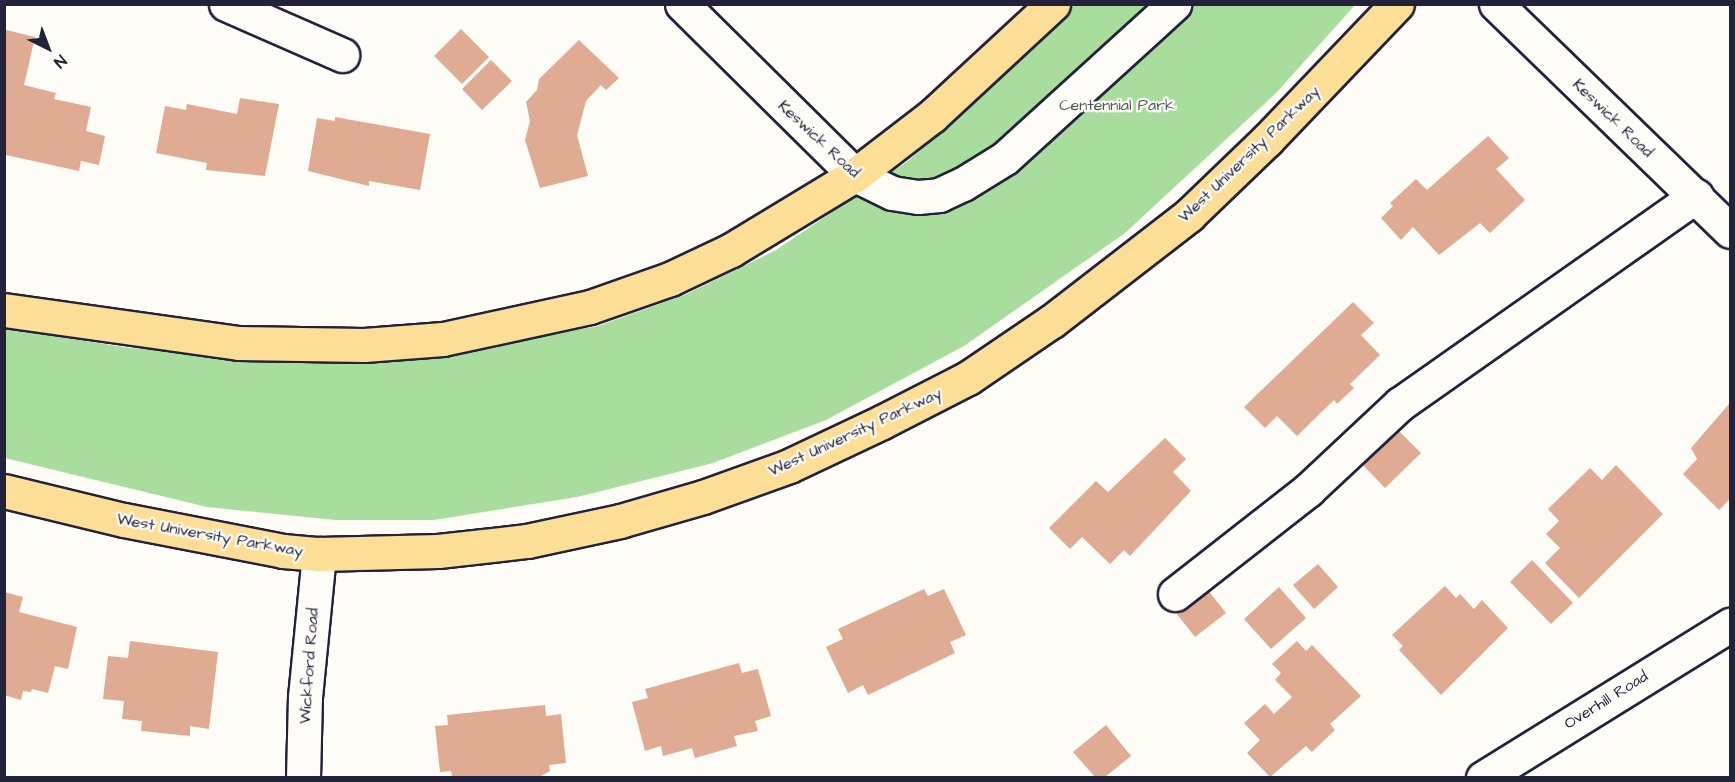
<!DOCTYPE html>
<style>
body{margin:0}
#map{position:relative;width:1735px;height:782px;overflow:hidden;background:#fdfcf7;font-family:"Architects Daughter",sans-serif}
div>[style]{position:absolute}
[style*='--x']{left:calc(var(--x)*1px);top:calc(var(--y)*1px);width:calc(var(--w)*1px);rotate:calc(var(--a)*1deg)}
.green>*{inset:0;background:#a9dd9e}
.building>*{inset:0;background:#dfab92}
.roads{filter:drop-shadow(2px 0 #22223b) drop-shadow(-2px 0 #22223b) drop-shadow(0 2px #22223b) drop-shadow(0 -2px #22223b)}
.minor>*{height:33px;margin:-16.5px;padding:0 16.5px;transform-origin:16.5px;border-radius:16.5px;background:#fdfcf7}
.major>*{height:33px;margin:-16.5px;padding:0 16.5px;transform-origin:16.5px;border-radius:16.5px;background:#fdde96}
span{translate:-50% -50%;white-space:nowrap;text-align:center;line-height:1.15;-webkit-text-stroke:4.5px #fdfcf7;paint-order:stroke}
.park-label{font-size:16px;color:#4a5a59}
.street-label{font-size:16px;color:#22223b}
.frame{position:absolute;inset:0;border:6px solid #22223b;pointer-events:none}
.north{position:absolute;left:18px;top:18px;width:60px;height:60px;-webkit-text-stroke:4px #fdfcf7;paint-order:stroke;rotate:138deg;font-size:16px;font-weight:700;line-height:24px;text-align:center;color:#22223b}
.north::after{content:'';display:block;margin:auto;width:21px;height:27px;background:#22223b;clip-path:polygon(50% 0,100% 100%,50% 72%,0 100%)}
</style>
<div id="map">
<div class="green">
<i style="clip-path:polygon(1074px 5px,1355px 5px,1277px 92px,1125px 233px,964px 346px,826px 420px,713px 463px,577px 497px,434px 520px,336px 520px,207px 507px,5px 458px,4px 328px,129px 348px,310px 361px,484px 347px,598px 326px,687px 294px,776px 250px,908px 161px,1038px 45px)"></i>
</div>
<div class="building">
<i style="clip-path:polygon(461px 29px,489px 57px,462px 84px,434px 56px)"></i>
<i style="clip-path:polygon(6px 30px,35px 37px,24px 85px,56px 93px,54px 99px,91px 107px,86px 131px,105px 136px,99px 165px,81px 161px,79px 171px,6px 155px)"></i>
<i style="clip-path:polygon(579px 40px,619px 78px,606px 90px,601px 85px,586px 101px,577px 135px,588px 176px,540px 188px,525px 140px,530px 121px,526px 102px,537px 90px,539px 79px)"></i>
<i style="clip-path:polygon(491px 60px,512px 81px,482px 110px,462px 89px)"></i>
<i style="clip-path:polygon(240px 98px,279px 104px,265px 176px,206px 170px,207px 163px,156px 153px,165px 106px,186px 110px,187px 104px,237px 114px)"></i>
<i style="clip-path:polygon(335px 117px,430px 134px,420px 190px,369px 181px,369px 186px,308px 171px,317px 118px,335px 121px)"></i>
<i style="clip-path:polygon(1488px 136px,1509px 158px,1496px 169px,1525px 200px,1490px 233px,1480px 223px,1439px 255px,1413px 227px,1401px 240px,1381px 218px,1393px 206px,1390px 203px,1416px 179px,1427px 190px)"></i>
<i style="clip-path:polygon(1353px 302px,1374px 323px,1361px 335px,1380px 355px,1350px 384px,1354px 388px,1337px 404px,1334px 400px,1297px 436px,1277px 416px,1265px 428px,1244px 407px)"></i>
<i style="clip-path:polygon(1729px 404px,1730px 499px,1719px 510px,1683px 474px,1697px 459px,1691px 448px)"></i>
<i style="clip-path:polygon(1398px 430px,1421px 453px,1385px 488px,1362px 464px)"></i>
<i style="clip-path:polygon(1165px 438px,1186px 459px,1173px 472px,1191px 491px,1130px 556px,1124px 550px,1110px 564px,1082px 537px,1070px 549px,1049px 528px,1096px 481px,1108px 492px)"></i>
<i style="clip-path:polygon(1616px 465px,1663px 514px,1579px 598px,1545px 563px,1560px 548px,1546px 534px,1559px 521px,1548px 509px,1590px 468px,1602px 480px)"></i>
<i style="clip-path:polygon(1532px 560px,1573px 603px,1551px 624px,1510px 582px)"></i>
<i style="clip-path:polygon(1318px 564px,1338px 587px,1314px 609px,1293px 585px)"></i>
<i style="clip-path:polygon(1204px 585px,1226px 613px,1195px 637px,1173px 609px)"></i>
<i style="clip-path:polygon(1445px 586px,1456px 598px,1460px 594px,1474px 609px,1482px 600px,1508px 628px,1441px 695px,1399px 650px,1403px 646px,1392px 635px)"></i>
<i style="clip-path:polygon(1279px 587px,1306px 618px,1271px 649px,1244px 619px)"></i>
<i style="clip-path:polygon(924px 589px,928px 596px,944px 589px,966px 635px,950px 642px,955px 653px,868px 695px,863px 685px,848px 693px,826px 647px,843px 639px,838px 629px)"></i>
<i style="clip-path:polygon(4px 592px,23px 597px,19px 612px,77px 627px,68px 669px,55px 666px,48px 693px,32px 689px,31px 692px,23px 691px,21px 700px,4px 695px)"></i>
<i style="clip-path:polygon(130px 641px,218px 652px,209px 729px,190px 726px,190px 736px,141px 731px,142px 721px,122px 719px,124px 701px,103px 699px,108px 656px,128px 658px)"></i>
<i style="clip-path:polygon(1297px 641px,1306px 651px,1312px 645px,1361px 696px,1330px 724px,1335px 730px,1312px 752px,1306px 746px,1270px 777px,1247px 753px,1260px 740px,1244px 723px,1265px 704px,1274px 714px,1292px 697px,1275px 680px,1281px 673px,1272px 664px)"></i>
<i style="clip-path:polygon(739px 663px,742px 673px,758px 669px,771px 716px,755px 721px,758px 731px,734px 736px,737px 746px,695px 758px,692px 748px,663px 756px,661px 746px,645px 751px,632px 702px,648px 698px,645px 689px)"></i>
<i style="clip-path:polygon(545px 705px,546px 716px,561px 714px,566px 763px,549px 765px,550px 771px,539px 777px,452px 777px,451px 771px,440px 772px,435px 726px,448px 725px,447px 715px)"></i>
<i style="clip-path:polygon(1106px 725px,1131px 756px,1105px 777px,1095px 777px,1073px 752px)"></i>
</div>
<div class="roads">
<div class="minor">
<i style="--x:226;--y:4;--w:127;--a:23.7"></i>
<i style="--x:682;--y:4;--w:243;--a:44.7"></i>
<i style="--x:855;--y:175;--w:41;--a:25.9"></i>
<i style="--x:892;--y:193;--w:26;--a:9"></i>
<i style="--x:918;--y:197;--w:21;--a:-5"></i>
<i style="--x:939;--y:195;--w:26;--a:-25"></i>
<i style="--x:963;--y:184;--w:49;--a:-31.8"></i>
<i style="--x:1005;--y:158;--w:229;--a:-42.3"></i>
<i style="--x:1496;--y:4;--w:326;--a:44.1"></i>
<i style="--x:1175;--y:594;--w:169;--a:-38"></i>
<i style="--x:1308;--y:490;--w:126;--a:-43.1"></i>
<i style="--x:1400;--y:404;--w:362;--a:-35.1"></i>
<i style="--x:303;--y:778;--w:81;--a:-88.6"></i>
<i style="--x:305;--y:697;--w:144;--a:-84.4"></i>
<i style="--x:1483;--y:778;--w:291;--a:-31.8"></i>
</div>
<div class="major">
<i style="--x:4;--y:310;--w:237;--a:8"></i>
<i style="--x:239;--y:343;--w:125;--a:0.9"></i>
<i style="--x:364;--y:345;--w:79;--a:-4.3"></i>
<i style="--x:443;--y:339;--w:150;--a:-12.3"></i>
<i style="--x:590;--y:307;--w:85;--a:-19.3"></i>
<i style="--x:670;--y:279;--w:68;--a:-25.4"></i>
<i style="--x:731;--y:250;--w:145;--a:-31.2"></i>
<i style="--x:855;--y:175;--w:97;--a:-37.5"></i>
<i style="--x:932;--y:116;--w:165;--a:-42.8"></i>
<i style="--x:4;--y:491;--w:123;--a:13.6"></i>
<i style="--x:124;--y:520;--w:162;--a:11"></i>
<i style="--x:283;--y:551;--w:36;--a:5"></i>
<i style="--x:319;--y:554;--w:119;--a:-1.4"></i>
<i style="--x:438;--y:551;--w:90;--a:-6.4"></i>
<i style="--x:527;--y:541;--w:95;--a:-12.1"></i>
<i style="--x:620;--y:521;--w:86;--a:-16.1"></i>
<i style="--x:703;--y:497;--w:91;--a:-19.8"></i>
<i style="--x:789;--y:466;--w:103;--a:-25.3"></i>
<i style="--x:882;--y:422;--w:97;--a:-27.1"></i>
<i style="--x:968;--y:378;--w:102;--a:-34.2"></i>
<i style="--x:1052;--y:321;--w:173;--a:-37.7"></i>
<i style="--x:1189;--y:215;--w:108;--a:-43.9"></i>
<i style="--x:1267;--y:140;--w:188;--a:-46.3"></i>
</div>
</div>
<div class="park-label">
<span style="left:1117px;top:105px">Centennial Park</span>
</div>
<div class="street-label">
<span style="left:1613px;top:118px;rotate:44deg">Keswick Road</span>
<span style="left:819px;top:139px;rotate:43deg">Keswick Road</span>
<span style="left:1249px;top:154px;rotate:-44deg">West University Parkway</span>
<span style="left:855px;top:432px;rotate:-25deg">West University Parkway</span>
<span style="left:210px;top:535px;rotate:10deg">West University Parkway</span>
<span style="left:309px;top:666px;rotate:-86deg">Wickford Road</span>
<span style="left:1606px;top:700px;rotate:-32deg">Overhill Road</span>
</div>
<div class="frame"></div>
<div class="north">N</div>
</div>
